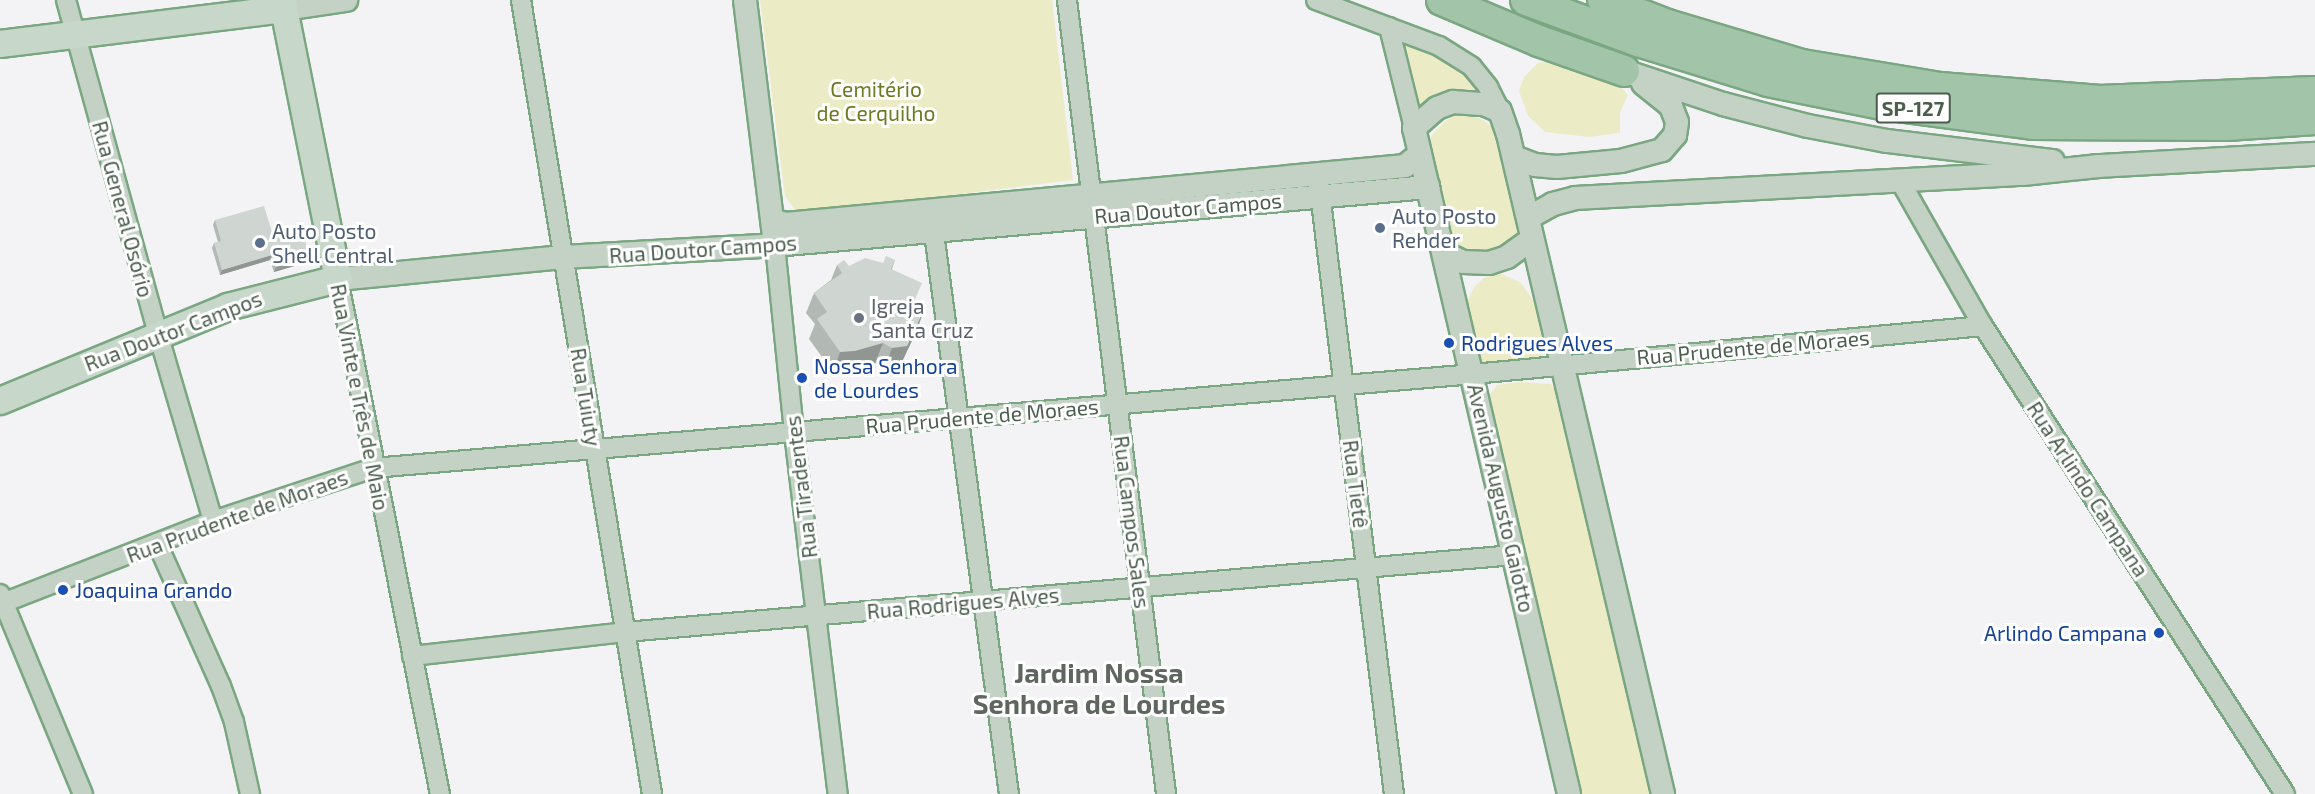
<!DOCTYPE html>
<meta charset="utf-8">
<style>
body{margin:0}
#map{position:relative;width:2315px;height:794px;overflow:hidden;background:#f3f2f4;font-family:"Exo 2",sans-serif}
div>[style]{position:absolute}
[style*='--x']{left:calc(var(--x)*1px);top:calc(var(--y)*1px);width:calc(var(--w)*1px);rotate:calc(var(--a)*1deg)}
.green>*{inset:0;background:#ebecc6}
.roads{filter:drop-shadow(2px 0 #7aa782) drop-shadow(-2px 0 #7aa782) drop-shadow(0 2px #7aa782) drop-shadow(0 -2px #7aa782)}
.minor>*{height:18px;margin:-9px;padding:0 9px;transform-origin:9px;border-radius:9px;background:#c4d2c6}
.tertiary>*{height:22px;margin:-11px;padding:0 11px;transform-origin:11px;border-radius:11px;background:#c4d2c6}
.secondary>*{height:26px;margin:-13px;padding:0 13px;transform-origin:13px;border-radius:13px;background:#c7d8ca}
.trunk>*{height:30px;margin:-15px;padding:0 15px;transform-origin:15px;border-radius:15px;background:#a2c4a8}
.wall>*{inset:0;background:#b2b8b4}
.shaded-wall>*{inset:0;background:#919692}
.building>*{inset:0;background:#cfd6d1}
.dots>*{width:16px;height:16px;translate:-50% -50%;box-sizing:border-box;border:3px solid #fff;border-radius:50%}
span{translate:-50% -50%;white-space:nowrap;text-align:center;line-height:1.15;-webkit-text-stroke:6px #fff;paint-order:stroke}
.shield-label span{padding:2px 4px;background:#fff;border:2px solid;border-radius:4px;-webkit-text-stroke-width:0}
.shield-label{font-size:20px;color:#4b5e4e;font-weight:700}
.park-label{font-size:21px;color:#6c7a21}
.street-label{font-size:21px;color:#4b5e4e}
.service-label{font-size:21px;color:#4e5e75}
.left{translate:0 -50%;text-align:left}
.worship-label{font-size:21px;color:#5b616d}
.transit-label{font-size:21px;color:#164399}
.right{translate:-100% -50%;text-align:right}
.district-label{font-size:27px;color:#5f6660;font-weight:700}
</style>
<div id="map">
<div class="green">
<i style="clip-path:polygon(760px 0,1052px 0,1073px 180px,798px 214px,785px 196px)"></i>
<i style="clip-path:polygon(1406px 41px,1423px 46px,1463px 72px,1481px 94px,1418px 114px,1402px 42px)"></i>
<i style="clip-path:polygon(1551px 61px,1619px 85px,1628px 95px,1620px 112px,1620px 133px,1589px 137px,1545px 132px,1528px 116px,1519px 91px,1524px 77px,1538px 63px)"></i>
<i style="clip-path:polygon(1467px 114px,1481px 119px,1494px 128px,1501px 140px,1522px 226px,1513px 245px,1499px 254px,1460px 250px,1447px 227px,1428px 150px,1432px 135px,1445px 121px,1456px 115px)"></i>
<i style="clip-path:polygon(1494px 274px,1502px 274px,1521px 283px,1534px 301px,1544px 347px,1541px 360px,1481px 365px,1476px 361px,1466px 303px,1475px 286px,1484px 278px)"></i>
<i style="clip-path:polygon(1521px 382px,1551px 384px,1554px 388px,1650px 794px,1579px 794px,1488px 398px,1497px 385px)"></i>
</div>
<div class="roads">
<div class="minor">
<i style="--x:66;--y:0;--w:346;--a:74.6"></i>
<i style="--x:158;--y:334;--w:195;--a:73.6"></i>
<i style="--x:521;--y:0;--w:805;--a:80.63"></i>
<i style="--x:1067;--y:0;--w:800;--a:82.89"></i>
<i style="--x:1316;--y:0;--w:131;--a:20.5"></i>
<i style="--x:1439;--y:46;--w:39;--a:32"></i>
<i style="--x:1472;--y:67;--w:26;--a:51"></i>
<i style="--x:1488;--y:87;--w:27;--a:63"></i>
<i style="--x:1389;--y:27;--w:104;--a:76.1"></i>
<i style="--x:1899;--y:179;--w:169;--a:60.3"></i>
<i style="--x:1983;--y:326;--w:557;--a:57.17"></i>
<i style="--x:1319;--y:185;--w:614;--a:82.98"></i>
<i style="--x:932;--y:218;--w:581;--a:82.39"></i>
<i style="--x:775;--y:245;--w:189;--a:84.2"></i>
<i style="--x:794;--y:433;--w:364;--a:83.1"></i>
<i style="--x:338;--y:279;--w:525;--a:78.8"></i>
<i style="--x:157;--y:543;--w:157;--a:65.9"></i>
<i style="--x:221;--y:686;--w:38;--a:70"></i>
<i style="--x:234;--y:722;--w:74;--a:77.5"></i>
<i style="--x:0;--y:594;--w:217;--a:67.5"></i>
<i style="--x:3;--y:603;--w:225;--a:-21.3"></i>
<i style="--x:213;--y:521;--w:169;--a:-18.3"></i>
<i style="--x:373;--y:468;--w:1104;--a:-4.88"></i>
<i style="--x:1473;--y:374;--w:512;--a:-5.38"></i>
<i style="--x:412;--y:656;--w:214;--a:-6.4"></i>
<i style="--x:625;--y:632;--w:892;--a:-4.95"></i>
</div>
<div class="tertiary">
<i style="--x:745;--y:0;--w:237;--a:83"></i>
<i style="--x:284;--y:9;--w:63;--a:-8.3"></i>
<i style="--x:1624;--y:71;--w:104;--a:18.4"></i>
<i style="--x:1723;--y:104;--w:88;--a:14.5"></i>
<i style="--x:1808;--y:126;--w:80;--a:10.8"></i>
<i style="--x:1887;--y:141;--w:167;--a:6.9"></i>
<i style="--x:1514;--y:157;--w:22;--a:21"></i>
<i style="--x:1535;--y:165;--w:22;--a:5"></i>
<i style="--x:1557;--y:167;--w:64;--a:-5.4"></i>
<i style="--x:1621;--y:161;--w:42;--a:-15"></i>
<i style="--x:1662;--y:150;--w:20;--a:-49"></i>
<i style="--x:1675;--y:135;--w:13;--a:-81"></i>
<i style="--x:1677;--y:122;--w:17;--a:-111"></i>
<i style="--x:1671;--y:106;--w:36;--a:-141"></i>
<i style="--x:1528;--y:218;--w:29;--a:-29"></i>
<i style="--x:1553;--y:204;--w:23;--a:-15"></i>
<i style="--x:1575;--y:198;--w:449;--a:-3.1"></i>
<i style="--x:2023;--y:174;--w:76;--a:-6"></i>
<i style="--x:2099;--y:166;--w:216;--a:-3.2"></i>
<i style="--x:772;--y:220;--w:15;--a:16"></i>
<i style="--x:786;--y:224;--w:622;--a:-5.35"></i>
<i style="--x:1405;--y:166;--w:19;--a:-39"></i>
<i style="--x:1444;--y:253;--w:21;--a:25"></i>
<i style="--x:1463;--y:262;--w:26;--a:2"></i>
<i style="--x:1489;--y:263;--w:19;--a:-18"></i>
<i style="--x:1507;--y:257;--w:31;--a:-36"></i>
<i style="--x:338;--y:279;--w:226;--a:-5.6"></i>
<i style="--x:563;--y:257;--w:212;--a:-3.2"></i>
<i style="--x:775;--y:245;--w:656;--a:-5.08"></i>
<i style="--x:1569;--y:794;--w:684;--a:-103.1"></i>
<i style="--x:1414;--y:128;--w:30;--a:-41"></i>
<i style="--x:1437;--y:108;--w:17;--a:-21"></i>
<i style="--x:1453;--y:102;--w:31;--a:4"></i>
<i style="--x:1484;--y:104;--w:17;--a:24"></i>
<i style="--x:1500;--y:111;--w:24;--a:71"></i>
<i style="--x:1508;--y:134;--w:678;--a:76.78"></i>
</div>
<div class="secondary">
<i style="--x:0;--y:44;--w:286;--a:-7"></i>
<i style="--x:0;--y:401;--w:247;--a:-22.4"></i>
<i style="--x:228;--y:307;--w:114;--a:-14.3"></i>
<i style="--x:338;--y:279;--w:285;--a:-101.3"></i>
</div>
<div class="trunk">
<i style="--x:1442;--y:0;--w:105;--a:22.9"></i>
<i style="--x:1539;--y:41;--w:90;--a:19.4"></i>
<i style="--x:1526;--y:0;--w:119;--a:20.1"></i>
<i style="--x:1638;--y:41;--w:136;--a:17.1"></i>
<i style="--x:1768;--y:81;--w:116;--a:11.4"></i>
<i style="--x:1882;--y:104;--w:152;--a:7.5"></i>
<i style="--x:2033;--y:124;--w:194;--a:0.3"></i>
<i style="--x:2227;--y:125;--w:88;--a:-3.9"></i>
<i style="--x:1603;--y:0;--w:69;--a:21.3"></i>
<i style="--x:1667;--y:25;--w:141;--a:16.5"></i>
<i style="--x:1802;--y:65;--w:140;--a:9.5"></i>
<i style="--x:1940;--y:88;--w:161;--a:4.6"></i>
<i style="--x:2100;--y:101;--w:215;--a:-2.4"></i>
</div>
</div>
<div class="wall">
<i style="clip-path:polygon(215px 220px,273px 235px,310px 257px,308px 262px,274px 272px,270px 260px,220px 275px,212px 248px,214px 243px,218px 242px,213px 225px)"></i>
<i style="clip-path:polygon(895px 260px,892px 269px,914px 305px,917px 330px,900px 366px,885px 367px,875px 363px,848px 370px,833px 372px,809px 339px,815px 324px,806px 313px,814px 293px,831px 280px,837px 265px,849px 266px,883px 263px)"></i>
</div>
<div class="shaded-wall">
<i style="clip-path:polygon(272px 255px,270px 260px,220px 275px,222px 270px)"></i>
<i style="clip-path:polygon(310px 257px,308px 262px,274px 272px,276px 267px)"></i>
<i style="clip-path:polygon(924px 310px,917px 330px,900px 366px,885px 367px,892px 348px)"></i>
<i style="clip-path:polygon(883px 343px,875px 363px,848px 370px,833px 372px,840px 352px)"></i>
</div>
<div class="building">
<i style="clip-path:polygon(264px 206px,273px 235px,301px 227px,310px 257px,276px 267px,272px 255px,222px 270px,214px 243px,221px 241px,215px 220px)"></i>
<i style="clip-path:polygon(886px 256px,895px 260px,891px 269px,922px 283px,913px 304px,924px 310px,907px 346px,892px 348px,883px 343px,855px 351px,840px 352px,817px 319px,827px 312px,814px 293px,842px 273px,837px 265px,844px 260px,849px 266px,865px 258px,883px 263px)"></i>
</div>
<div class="dots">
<i style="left:1380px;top:228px;background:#5c6f8a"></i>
<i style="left:260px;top:243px;background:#5c6f8a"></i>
<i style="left:859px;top:318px;background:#6b7280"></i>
<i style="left:1449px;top:343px;background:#1a4fb4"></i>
<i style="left:802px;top:378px;background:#1a4fb4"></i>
<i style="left:63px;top:590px;background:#1a4fb4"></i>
<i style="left:2159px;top:633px;background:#1a4fb4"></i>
</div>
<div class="shield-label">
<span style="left:1913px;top:108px">SP-127</span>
</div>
<div class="park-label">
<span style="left:876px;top:101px">Cemitério<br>de Cerquilho</span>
</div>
<div class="street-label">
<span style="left:1188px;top:208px;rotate:-5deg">Rua Doutor Campos</span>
<span style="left:123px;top:209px;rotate:75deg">Rua General Osório</span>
<span style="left:703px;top:249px;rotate:-4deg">Rua Doutor Campos</span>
<span style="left:173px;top:331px;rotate:-21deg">Rua Doutor Campos</span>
<span style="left:1753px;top:347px;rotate:-5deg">Rua Prudente de Moraes</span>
<span style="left:360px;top:397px;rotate:79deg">Rua Vinte e Três de Maio</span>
<span style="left:586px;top:397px;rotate:81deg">Rua Tuiuty</span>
<span style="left:982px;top:416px;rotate:-5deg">Rua Prudente de Moraes</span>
<span style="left:1356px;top:484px;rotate:83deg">Rua Tietê</span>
<span style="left:801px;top:487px;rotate:-97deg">Rua Tiradentes</span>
<span style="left:2088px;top:489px;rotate:57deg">Rua Arlindo Campana</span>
<span style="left:1501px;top:498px;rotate:77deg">Avenida Augusto Gaiotto</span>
<span style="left:237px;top:516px;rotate:-20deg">Rua Prudente de Moraes</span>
<span style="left:1132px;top:522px;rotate:83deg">Rua Campos Sales</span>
<span style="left:963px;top:603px;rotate:-5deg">Rua Rodrigues Alves</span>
</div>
<div class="service-label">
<span class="left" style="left:1392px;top:228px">Auto Posto<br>Rehder</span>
<span class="left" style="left:272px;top:243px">Auto Posto<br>Shell Central</span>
</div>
<div class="worship-label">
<span class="left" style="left:871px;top:318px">Igreja<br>Santa Cruz</span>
</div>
<div class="transit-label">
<span class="left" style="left:1461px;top:343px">Rodrigues Alves</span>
<span class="left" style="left:814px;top:378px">Nossa Senhora<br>de Lourdes</span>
<span class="left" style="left:75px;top:590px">Joaquina Grando</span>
<span class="right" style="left:2147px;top:633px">Arlindo Campana</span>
</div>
<div class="district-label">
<span style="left:1099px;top:688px">Jardim Nossa<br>Senhora de Lourdes</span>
</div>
</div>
